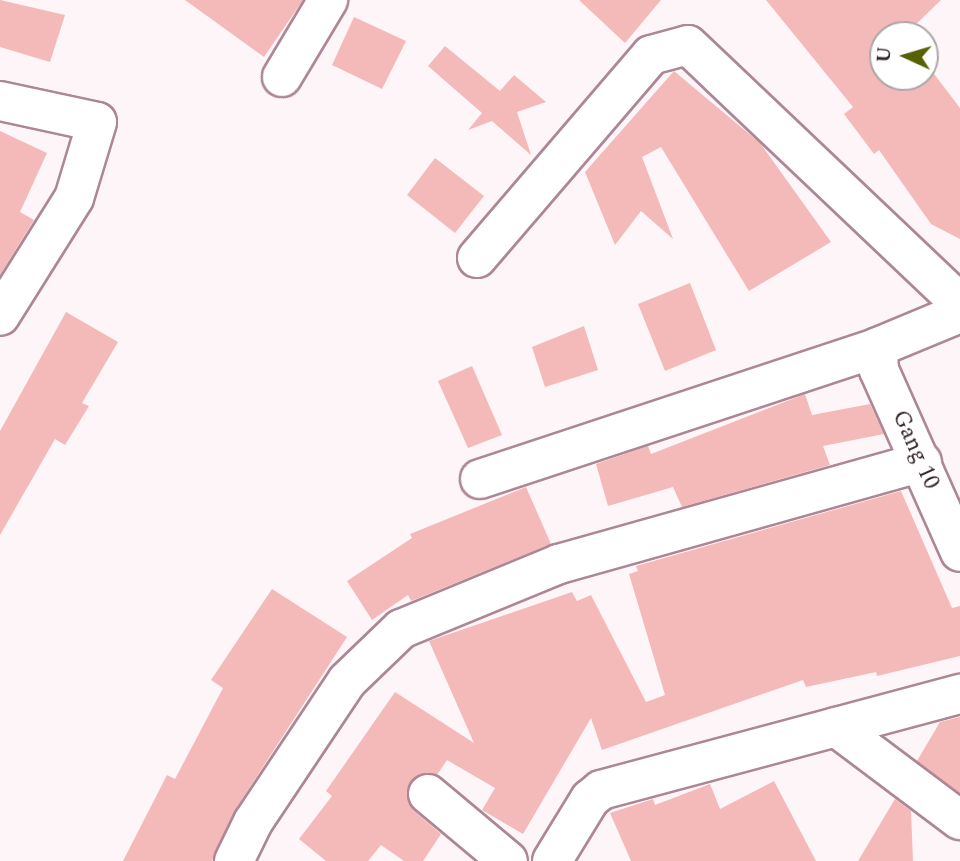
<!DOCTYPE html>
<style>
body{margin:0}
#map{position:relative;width:960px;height:861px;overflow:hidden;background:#fdf5f8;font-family:Spectral,serif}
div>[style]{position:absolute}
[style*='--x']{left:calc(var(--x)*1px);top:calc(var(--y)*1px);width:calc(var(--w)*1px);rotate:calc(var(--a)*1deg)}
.building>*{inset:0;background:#f4bab9}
.roads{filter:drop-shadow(2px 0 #ad8795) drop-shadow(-2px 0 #ad8795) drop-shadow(0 2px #ad8795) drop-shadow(0 -2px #ad8795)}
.street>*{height:38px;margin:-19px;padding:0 19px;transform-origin:19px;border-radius:19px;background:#fff}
span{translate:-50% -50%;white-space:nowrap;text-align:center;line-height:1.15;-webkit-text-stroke:5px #fff;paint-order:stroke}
.street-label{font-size:23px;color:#302127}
.north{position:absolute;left:869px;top:21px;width:70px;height:70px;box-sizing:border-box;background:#fff;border:2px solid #aca6a9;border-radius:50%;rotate:274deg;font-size:19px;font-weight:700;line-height:28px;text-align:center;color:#302127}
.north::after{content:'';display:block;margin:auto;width:24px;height:32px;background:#566100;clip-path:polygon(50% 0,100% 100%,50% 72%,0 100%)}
</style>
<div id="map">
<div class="building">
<i style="clip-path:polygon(0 0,65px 15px,50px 62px,0 47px)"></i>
<i style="clip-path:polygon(185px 0,303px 0,264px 57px)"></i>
<i style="clip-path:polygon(579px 0,661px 0,625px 43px)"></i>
<i style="clip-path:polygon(766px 0,941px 0,905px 35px,883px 35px,883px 77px,925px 77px,925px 62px,960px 108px,960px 239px,931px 224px,879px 150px,874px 154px,844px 114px,853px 107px)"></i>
<i style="clip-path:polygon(354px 17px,406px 41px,382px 89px,332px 65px)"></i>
<i style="clip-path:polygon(445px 46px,500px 91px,514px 75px,546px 102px,517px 112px,531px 155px,492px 121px,468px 130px,482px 113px,428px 66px)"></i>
<i style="clip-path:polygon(674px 71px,760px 143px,831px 242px,749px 291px,661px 147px,642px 157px,673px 239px,641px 211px,615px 245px,585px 172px)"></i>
<i style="clip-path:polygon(0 131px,47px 153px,20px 212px,34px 220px,0 275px)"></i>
<i style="clip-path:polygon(435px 158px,484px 196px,455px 233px,407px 195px)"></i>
<i style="clip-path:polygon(690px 283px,716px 350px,665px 371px,638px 304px)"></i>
<i style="clip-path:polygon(66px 312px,118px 342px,82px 403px,89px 406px,65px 445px,55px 439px,0 535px,0 431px)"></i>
<i style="clip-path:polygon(584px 326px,598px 370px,545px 387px,532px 347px)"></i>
<i style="clip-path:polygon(472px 366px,502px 435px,468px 448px,438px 381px)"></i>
<i style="clip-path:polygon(805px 394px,812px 415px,870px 404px,884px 434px,823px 446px,830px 465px,682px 507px,673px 487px,608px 506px,596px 464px,648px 446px,651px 454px)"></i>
<i style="clip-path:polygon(526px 487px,551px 544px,411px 601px,408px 595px,372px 620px,347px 581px,412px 538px,410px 534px)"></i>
<i style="clip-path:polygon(901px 491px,952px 608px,960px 606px,960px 656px,877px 676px,876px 672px,806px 687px,803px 680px,602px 750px,591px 718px,523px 834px,482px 810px,495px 788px,447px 760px,437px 775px,420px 774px,407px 790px,413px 810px,441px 834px,423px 861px,404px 861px,381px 845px,368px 861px,326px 861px,299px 839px,332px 796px,326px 791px,395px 692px,474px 743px,429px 641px,572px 592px,577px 601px,591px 595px,646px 702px,665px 695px,629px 574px,638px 571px,636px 566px)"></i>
<i style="clip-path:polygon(272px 589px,347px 637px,235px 810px,212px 861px,123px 861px,167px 775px,175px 779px,223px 688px,211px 680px)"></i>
<i style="clip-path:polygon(960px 717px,960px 793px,917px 761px,940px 722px)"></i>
<i style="clip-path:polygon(774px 781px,816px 861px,631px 861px,610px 813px,653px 799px,655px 805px,710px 784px,720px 809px)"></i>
<i style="clip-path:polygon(895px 799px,911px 811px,913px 861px,858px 861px)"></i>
</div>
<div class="roads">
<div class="street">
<i style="--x:282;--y:77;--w:90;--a:-59.1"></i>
<i style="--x:0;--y:101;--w:99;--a:12.2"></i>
<i style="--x:97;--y:122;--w:79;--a:106.8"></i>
<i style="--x:74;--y:198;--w:139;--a:122.1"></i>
<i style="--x:477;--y:258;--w:267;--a:-49.4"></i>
<i style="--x:651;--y:55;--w:38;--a:-15"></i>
<i style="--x:688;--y:45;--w:375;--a:43.5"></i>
<i style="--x:878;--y:347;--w:23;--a:88"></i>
<i style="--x:879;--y:370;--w:199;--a:66"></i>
<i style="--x:480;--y:479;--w:419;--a:-18.3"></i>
<i style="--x:878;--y:347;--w:89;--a:-22.5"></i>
<i style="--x:836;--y:727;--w:155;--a:36.9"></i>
<i style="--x:428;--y:794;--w:104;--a:39.9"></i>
<i style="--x:234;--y:861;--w:43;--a:-64"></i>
<i style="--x:253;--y:822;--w:169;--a:-56.3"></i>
<i style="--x:347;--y:681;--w:75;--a:-43.9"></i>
<i style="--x:401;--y:629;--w:171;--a:-22.4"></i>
<i style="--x:559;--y:564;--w:377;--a:-15.7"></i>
<i style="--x:552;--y:861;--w:73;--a:-58.5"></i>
<i style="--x:590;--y:799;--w:14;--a:-39"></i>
<i style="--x:601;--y:790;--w:372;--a:-15"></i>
</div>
</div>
<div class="street-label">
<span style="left:915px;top:450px;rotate:66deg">Gang 10</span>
</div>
<div class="north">U</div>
</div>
